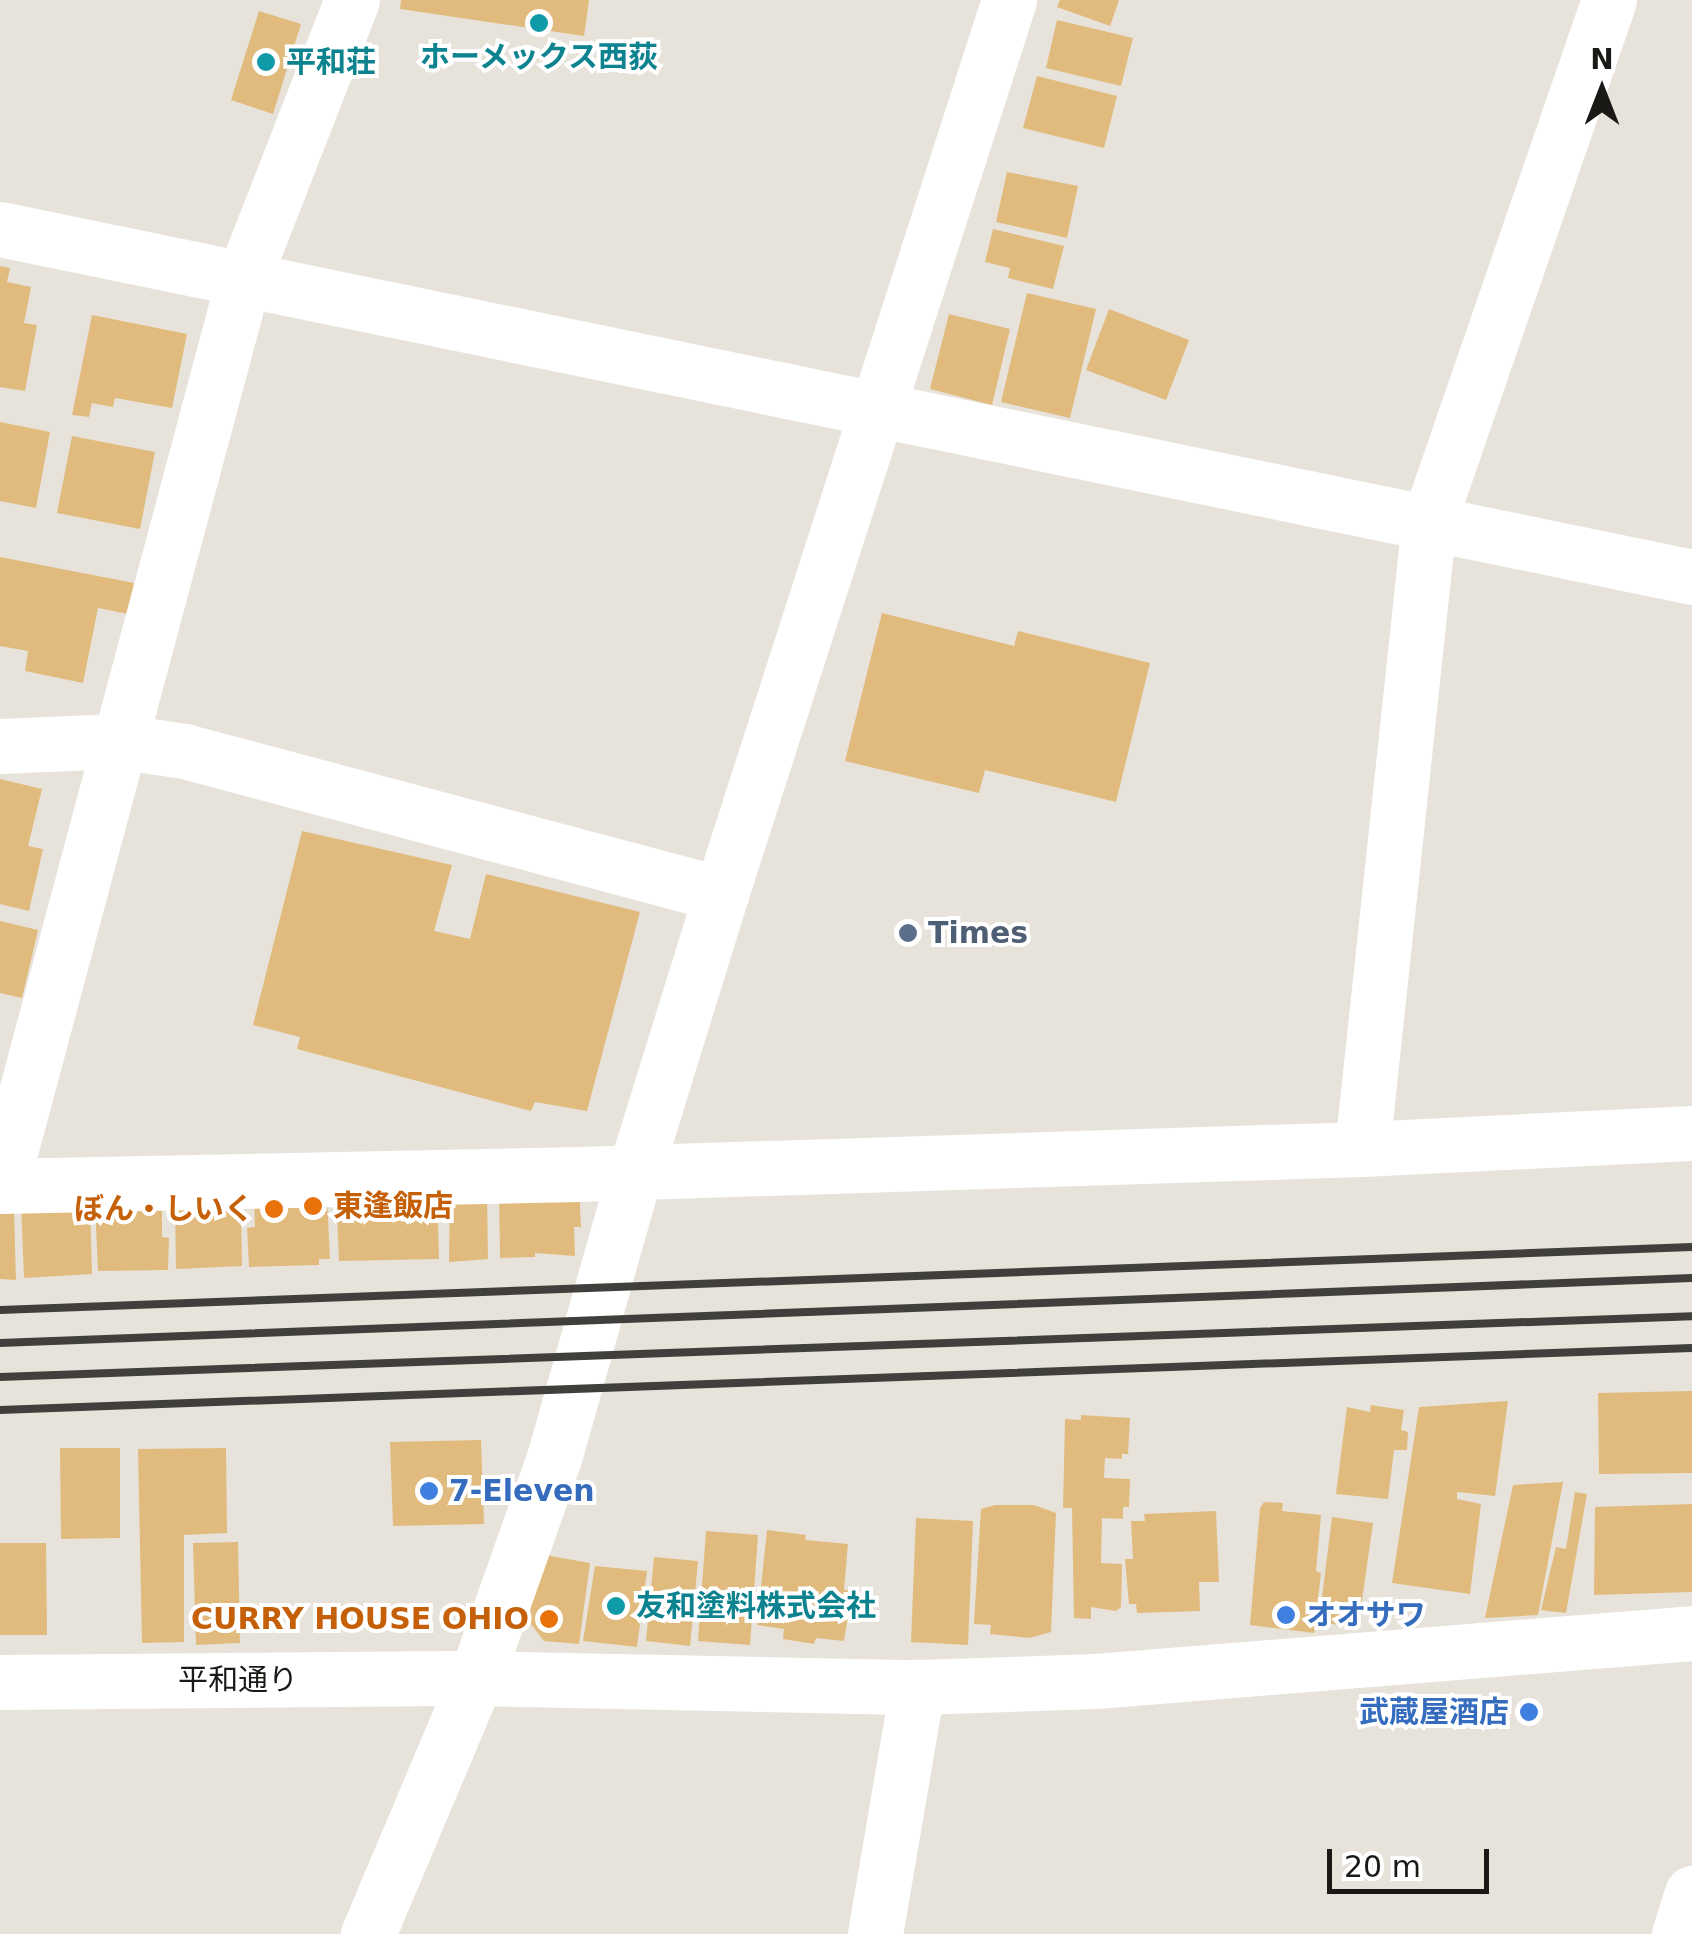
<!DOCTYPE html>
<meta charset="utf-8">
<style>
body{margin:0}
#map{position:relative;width:1692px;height:1934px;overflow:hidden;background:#e7e3db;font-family:"DejaVu Sans","Noto Sans JP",sans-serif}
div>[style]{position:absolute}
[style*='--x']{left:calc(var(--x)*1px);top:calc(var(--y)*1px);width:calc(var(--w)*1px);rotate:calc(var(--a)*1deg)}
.building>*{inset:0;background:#e1bb7d}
.street>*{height:55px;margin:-27.5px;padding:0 27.5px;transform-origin:27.5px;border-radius:27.5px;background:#fff}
.secondary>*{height:55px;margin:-27.5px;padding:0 27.5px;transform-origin:27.5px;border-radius:27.5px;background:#fff}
.rail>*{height:8px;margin:-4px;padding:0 4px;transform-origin:4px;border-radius:4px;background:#403f3b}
.dots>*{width:28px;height:28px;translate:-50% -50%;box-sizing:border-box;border:5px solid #fff;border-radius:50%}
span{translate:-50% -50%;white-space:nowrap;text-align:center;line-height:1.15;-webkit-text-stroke:8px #fff;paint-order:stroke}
.culture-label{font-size:30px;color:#0d838f;font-weight:700}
.left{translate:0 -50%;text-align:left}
.service-label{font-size:30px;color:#4e5e75;font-weight:700}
.food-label{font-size:30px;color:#c56008;font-weight:700}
.right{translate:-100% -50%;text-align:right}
.shop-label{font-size:30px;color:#366cbe;font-weight:700}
.street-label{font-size:30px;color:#1a1916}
.north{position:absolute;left:1552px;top:40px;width:100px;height:100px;-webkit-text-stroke:8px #fff;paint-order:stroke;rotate:0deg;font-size:28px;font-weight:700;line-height:40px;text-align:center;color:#1a1916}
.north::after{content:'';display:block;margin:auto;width:35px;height:45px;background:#1a1916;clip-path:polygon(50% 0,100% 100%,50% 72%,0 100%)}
.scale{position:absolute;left:1327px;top:1849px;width:162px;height:45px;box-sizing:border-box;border:5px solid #1a1916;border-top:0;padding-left:12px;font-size:30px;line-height:35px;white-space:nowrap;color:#1a1916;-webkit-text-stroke:8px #fff;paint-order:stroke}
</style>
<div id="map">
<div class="building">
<i style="clip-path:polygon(401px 0,589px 0,584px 36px,400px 9px)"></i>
<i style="clip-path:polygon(1060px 0,1119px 0,1110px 26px,1057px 7px)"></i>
<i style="clip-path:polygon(259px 11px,301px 24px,273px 114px,231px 100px)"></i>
<i style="clip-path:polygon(1057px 20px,1133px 38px,1121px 86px,1046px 68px)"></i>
<i style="clip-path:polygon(1037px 76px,1117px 96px,1104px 148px,1023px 128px)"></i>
<i style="clip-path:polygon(1007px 172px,1078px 186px,1067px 238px,996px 222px)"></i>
<i style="clip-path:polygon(993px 229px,1064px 246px,1053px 289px,1008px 278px,1010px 268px,985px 262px)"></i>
<i style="clip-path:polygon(0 266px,10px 268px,7px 282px,31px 287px,24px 323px,37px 325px,25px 391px,0 387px)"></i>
<i style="clip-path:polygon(1027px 293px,1096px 309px,1070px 418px,1001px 402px)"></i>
<i style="clip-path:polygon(1109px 309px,1189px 340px,1166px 400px,1086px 370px)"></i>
<i style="clip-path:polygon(949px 314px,1010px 329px,992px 405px,930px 389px)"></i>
<i style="clip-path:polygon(92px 315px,187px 334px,172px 408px,115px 398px,113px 407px,92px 403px,89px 417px,72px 415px)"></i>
<i style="clip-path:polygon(0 422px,50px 432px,36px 508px,0 501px)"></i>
<i style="clip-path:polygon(72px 436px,155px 452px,140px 529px,57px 513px)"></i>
<i style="clip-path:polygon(0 557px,134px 583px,128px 614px,98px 608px,83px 683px,25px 671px,28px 651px,0 646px)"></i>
<i style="clip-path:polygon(882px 613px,1014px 646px,1018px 631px,1150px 663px,1116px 802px,985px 770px,979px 793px,845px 761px)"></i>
<i style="clip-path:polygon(0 779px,42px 789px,28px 846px,43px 849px,29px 911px,0 904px)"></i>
<i style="clip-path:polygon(302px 831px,452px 865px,434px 931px,470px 939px,486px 874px,640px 912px,587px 1111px,535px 1102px,531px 1111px,297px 1049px,300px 1037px,253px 1025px)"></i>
<i style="clip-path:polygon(0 921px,38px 930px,22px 998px,0 993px)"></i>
<i style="clip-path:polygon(579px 1186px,581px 1227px,574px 1227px,575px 1256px,535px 1253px,535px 1257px,500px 1258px,499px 1187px)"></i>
<i style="clip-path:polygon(437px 1188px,439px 1259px,339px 1261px,336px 1190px)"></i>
<i style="clip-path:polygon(450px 1191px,487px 1191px,488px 1259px,449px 1262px)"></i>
<i style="clip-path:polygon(327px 1198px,330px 1259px,319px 1259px,319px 1265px,249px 1267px,247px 1228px,255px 1227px,254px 1199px)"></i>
<i style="clip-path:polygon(90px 1202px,92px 1274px,24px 1278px,21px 1203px)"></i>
<i style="clip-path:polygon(162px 1203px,162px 1237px,169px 1238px,168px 1270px,98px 1271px,95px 1206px)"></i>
<i style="clip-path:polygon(175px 1207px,241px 1207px,242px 1266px,176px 1269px)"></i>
<i style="clip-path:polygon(0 1209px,14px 1209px,16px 1280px,0 1279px)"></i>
<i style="clip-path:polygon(1692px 1391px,1692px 1473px,1599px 1474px,1598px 1393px)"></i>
<i style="clip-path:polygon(1508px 1401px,1495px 1496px,1457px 1492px,1457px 1499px,1481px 1504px,1470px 1594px,1392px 1583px,1419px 1407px)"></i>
<i style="clip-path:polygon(1371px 1405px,1404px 1410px,1401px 1430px,1408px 1432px,1407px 1450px,1394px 1450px,1388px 1499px,1336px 1494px,1347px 1407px,1370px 1412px)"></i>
<i style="clip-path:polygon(1081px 1415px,1130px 1418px,1128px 1454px,1122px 1454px,1122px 1459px,1105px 1458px,1104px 1478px,1130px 1479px,1129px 1507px,1123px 1507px,1123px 1519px,1102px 1518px,1101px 1563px,1122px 1564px,1121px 1607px,1116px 1611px,1091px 1607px,1091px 1619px,1074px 1618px,1072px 1508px,1063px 1508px,1065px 1419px,1081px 1420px)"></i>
<i style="clip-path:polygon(481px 1440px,484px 1524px,393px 1526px,390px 1442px)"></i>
<i style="clip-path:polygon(60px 1448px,120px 1448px,120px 1538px,61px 1539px)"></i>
<i style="clip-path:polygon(226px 1448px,227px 1533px,184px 1535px,184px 1642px,142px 1643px,138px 1449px)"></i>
<i style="clip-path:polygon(1563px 1482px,1538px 1615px,1485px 1618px,1513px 1485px)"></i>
<i style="clip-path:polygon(1575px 1492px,1587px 1494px,1566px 1613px,1541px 1610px,1556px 1547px,1566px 1549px)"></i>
<i style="clip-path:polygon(1264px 1502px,1283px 1503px,1282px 1511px,1321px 1515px,1316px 1571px,1321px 1573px,1314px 1633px,1250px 1625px,1260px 1508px)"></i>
<i style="clip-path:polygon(1692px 1504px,1692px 1592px,1594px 1595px,1595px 1507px)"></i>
<i style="clip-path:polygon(995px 1505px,1034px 1505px,1056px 1513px,1051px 1632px,1030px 1638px,990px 1634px,991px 1625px,974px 1624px,981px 1509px)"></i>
<i style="clip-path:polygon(1216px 1511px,1219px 1582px,1199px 1582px,1200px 1611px,1137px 1613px,1136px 1604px,1129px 1604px,1125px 1559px,1133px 1559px,1131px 1521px,1145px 1521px,1144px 1514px)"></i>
<i style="clip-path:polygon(1332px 1517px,1373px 1523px,1358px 1628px,1319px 1622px)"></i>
<i style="clip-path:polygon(916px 1518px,973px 1521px,968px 1645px,911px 1642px)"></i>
<i style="clip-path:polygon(767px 1530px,806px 1535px,805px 1540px,848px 1544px,844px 1590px,852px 1590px,844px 1641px,816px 1638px,814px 1644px,783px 1639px,784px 1629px,757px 1625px)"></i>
<i style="clip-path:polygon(706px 1531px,758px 1535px,750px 1645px,698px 1641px)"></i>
<i style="clip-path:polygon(238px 1542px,240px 1643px,196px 1645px,193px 1543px)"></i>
<i style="clip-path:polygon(0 1543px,46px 1543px,47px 1635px,0 1635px)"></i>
<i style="clip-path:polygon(545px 1555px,590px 1563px,579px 1644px,544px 1641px,527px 1619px)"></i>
<i style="clip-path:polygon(654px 1557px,698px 1561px,690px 1646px,646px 1641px)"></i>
<i style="clip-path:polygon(595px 1566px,647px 1571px,637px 1647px,583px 1641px)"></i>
</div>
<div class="street">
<i style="--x:0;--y:229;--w:1727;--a:11.62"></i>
<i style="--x:0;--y:746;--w:117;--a:-2.4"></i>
<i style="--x:117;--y:741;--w:68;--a:8.5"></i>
<i style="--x:184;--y:751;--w:556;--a:14.91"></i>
<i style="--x:1362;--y:1149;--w:632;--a:-83.91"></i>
<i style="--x:1429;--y:521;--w:551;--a:-70.94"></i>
<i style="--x:0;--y:1186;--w:579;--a:-1.19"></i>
<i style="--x:579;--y:1174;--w:783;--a:-1.83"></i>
<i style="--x:1362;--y:1149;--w:330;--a:-2.8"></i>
<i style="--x:1;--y:1186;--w:941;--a:-75.03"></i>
<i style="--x:244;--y:277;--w:297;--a:-68.7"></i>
<i style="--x:0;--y:1682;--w:476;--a:-0.5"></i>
<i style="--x:875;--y:1934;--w:251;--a:-80.3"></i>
<i style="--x:1679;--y:1934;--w:43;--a:-72.4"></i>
</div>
<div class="secondary">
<i style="--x:476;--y:1678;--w:441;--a:1.2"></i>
<i style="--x:917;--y:1687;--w:179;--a:-1.9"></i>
<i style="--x:1096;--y:1681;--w:598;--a:-4.6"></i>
<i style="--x:368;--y:1934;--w:278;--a:-67.1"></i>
<i style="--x:476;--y:1678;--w:233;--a:-70.5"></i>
<i style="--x:554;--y:1458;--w:297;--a:-74.2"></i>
<i style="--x:635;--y:1172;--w:291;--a:-72.8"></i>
<i style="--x:721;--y:894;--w:939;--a:-72.14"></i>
</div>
<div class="rail">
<i style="--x:0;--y:1310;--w:1693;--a:-2.13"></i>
<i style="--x:0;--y:1343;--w:1693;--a:-2.2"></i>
<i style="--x:0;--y:1377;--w:1693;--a:-2.06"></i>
<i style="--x:0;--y:1410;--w:1693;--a:-2.1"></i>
</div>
<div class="dots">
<i style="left:539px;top:23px;background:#0f9aa8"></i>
<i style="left:266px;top:62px;background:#0f9aa8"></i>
<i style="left:908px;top:933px;background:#5c6f8a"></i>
<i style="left:313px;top:1206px;background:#e8710a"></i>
<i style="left:274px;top:1209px;background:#e8710a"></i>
<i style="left:429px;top:1491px;background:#3f7fe0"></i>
<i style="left:616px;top:1606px;background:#0f9aa8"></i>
<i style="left:1286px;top:1615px;background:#3f7fe0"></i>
<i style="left:549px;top:1619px;background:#e8710a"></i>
<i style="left:1529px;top:1712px;background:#3f7fe0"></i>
</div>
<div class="culture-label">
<span style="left:539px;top:57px">ホーメックス西荻</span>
<span class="left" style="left:286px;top:62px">平和荘</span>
<span class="left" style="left:636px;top:1606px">友和塗料株式会社</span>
</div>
<div class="service-label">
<span class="left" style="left:928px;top:933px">Times</span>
</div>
<div class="food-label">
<span class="left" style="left:333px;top:1206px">東逢飯店</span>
<span class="right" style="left:254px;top:1209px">ぼん・しいく</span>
<span class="right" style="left:529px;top:1619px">CURRY HOUSE OHIO</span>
</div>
<div class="shop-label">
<span class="left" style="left:449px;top:1491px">7-Eleven</span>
<span class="left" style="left:1306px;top:1615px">オオサワ</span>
<span class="right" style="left:1509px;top:1712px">武蔵屋酒店</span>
</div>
<div class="street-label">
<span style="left:238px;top:1680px">平和通り</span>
</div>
<div class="north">N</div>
<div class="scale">20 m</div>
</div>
